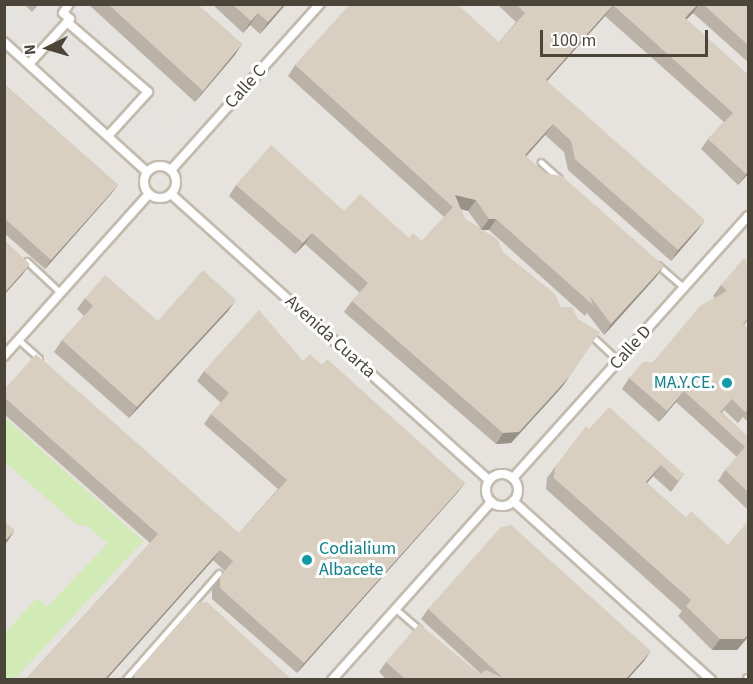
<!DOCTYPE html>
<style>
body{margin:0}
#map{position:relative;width:753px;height:684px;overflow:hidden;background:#f6f3ec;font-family:"Source Sans 3",sans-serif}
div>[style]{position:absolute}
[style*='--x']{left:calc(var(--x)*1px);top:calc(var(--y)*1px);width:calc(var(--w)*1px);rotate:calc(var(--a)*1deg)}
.industrial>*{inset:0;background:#e6e2dd}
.green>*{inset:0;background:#d2eab5}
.parking>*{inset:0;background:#e5e3e0}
.roads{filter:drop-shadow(2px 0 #c2bbae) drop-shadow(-2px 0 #c2bbae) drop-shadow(0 2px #c2bbae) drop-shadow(0 -2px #c2bbae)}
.lane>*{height:4.5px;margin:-2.25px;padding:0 2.25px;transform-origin:2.25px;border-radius:2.25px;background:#fff}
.street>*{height:8px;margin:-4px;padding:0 4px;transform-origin:4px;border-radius:4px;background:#fff}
.street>.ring{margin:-4px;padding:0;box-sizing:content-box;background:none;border:8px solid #fff;border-radius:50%}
.wall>*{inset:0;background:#bab2a6}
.shaded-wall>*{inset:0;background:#979187}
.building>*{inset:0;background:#d8cfc1}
.dots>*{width:16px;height:16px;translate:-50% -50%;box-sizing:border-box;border:3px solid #fff;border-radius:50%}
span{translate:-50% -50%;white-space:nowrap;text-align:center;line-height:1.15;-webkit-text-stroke:6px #fff;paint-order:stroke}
.street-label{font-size:18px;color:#4b4439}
.culture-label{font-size:18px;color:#0d838f}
.right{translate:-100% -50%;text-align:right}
.left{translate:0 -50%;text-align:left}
.frame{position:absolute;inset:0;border:6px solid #4b4439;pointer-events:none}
.north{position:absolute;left:18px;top:18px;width:60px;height:60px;-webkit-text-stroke:4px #fff;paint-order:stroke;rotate:265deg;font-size:16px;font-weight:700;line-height:24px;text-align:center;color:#4b4439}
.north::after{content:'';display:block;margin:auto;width:21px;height:27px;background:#4b4439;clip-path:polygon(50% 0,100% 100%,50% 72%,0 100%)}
.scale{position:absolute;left:540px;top:30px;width:168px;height:27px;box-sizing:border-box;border:3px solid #4b4439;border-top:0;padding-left:8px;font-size:18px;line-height:21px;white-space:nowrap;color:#4b4439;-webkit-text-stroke:4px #fff;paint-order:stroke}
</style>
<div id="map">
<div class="industrial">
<i style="clip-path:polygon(5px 5px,748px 5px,748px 679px,5px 679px)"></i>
</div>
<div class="green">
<i style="clip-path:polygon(5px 418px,143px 541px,14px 680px,5px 679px,5px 633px,37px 598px,47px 607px,108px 543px,87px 526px,76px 524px,5px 462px)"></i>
</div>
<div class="parking">
<i style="clip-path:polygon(4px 5px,15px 13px,10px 20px,15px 15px,40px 36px,33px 43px,5px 18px)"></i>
<i style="clip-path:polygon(35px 5px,47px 9px,59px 5px,63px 9px,45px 29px,27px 13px)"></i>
<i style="clip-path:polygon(72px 5px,83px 5px,136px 50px,127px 59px,69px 8px)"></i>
<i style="clip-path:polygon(68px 38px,169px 132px,196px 103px,204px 108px,169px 146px,150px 146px,51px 57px)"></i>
</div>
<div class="roads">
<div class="lane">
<i style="--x:541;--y:162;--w:24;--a:42"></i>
<i style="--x:27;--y:261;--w:45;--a:43.2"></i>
<i style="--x:658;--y:265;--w:35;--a:41"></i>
<i style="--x:590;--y:334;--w:40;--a:43"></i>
<i style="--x:19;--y:340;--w:27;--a:42"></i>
<i style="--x:396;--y:609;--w:30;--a:41"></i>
<i style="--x:125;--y:680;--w:142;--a:-48.7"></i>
</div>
<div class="street">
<i style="--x:67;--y:22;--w:107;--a:40.8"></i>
<i style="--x:148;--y:92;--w:59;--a:132.3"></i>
<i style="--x:4;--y:42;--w:193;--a:42.3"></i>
<i style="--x:29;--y:64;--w:61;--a:-47.7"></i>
<i style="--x:70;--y:19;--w:9;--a:-139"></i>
<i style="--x:63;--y:13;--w:11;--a:-56"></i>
<i class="ring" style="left:144px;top:166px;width:24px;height:24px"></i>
<i style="--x:171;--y:170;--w:223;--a:-48.1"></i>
<i style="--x:171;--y:194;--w:428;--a:42"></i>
<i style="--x:4;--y:356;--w:216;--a:-48.2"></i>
<i class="ring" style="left:486px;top:474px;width:24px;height:24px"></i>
<i style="--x:513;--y:478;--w:352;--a:-48.1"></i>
<i style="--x:513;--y:501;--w:267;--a:42.1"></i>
<i style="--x:332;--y:680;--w:239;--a:-48.2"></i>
<i style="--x:748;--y:680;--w:1;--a:-90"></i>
</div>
</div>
<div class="wall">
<i style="clip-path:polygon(24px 4px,39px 4px,32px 12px)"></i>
<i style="clip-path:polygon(88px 4px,201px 4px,199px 6px,242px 44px,234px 56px,195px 102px)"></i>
<i style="clip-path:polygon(212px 4px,286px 4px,260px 34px,250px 25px,243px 33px)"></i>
<i style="clip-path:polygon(evenodd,497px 4px,748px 4px,748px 62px,693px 13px,686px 19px,748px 75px,748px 174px,738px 185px,701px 149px,708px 139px,724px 122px,605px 16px,547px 81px,697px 231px,671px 261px,568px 170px,564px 152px,545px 135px,526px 157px,544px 173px,664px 266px,656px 277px,604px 335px,587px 313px,585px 316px,489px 230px,482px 230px,562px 387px,511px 443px,496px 444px,344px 312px,352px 301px,360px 293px,305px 244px,295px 254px,229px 196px,236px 185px,344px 211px,409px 238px,422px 241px,444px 217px,288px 76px,295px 65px,499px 42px,516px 22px,497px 4px,461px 209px,468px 211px,481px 229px,465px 219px,461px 209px)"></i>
<i style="clip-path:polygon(4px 84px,118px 185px,111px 194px,45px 269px,4px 233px)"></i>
<i style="clip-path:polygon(748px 262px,748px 320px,744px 325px,748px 329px,748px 422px,743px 417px,738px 423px,724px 410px,722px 413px,748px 437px,748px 510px,718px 481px,725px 470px,737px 457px,676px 402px,659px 422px,622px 389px,629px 378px,653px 362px,715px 298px,713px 296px,721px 285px)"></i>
<i style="clip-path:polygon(85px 298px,158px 321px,228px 311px,129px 418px,54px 352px,62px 340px,84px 316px,77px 309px)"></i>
<i style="clip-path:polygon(303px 361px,322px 365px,465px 483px,457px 493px,297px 673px,212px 599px,212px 587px,225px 571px,213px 560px,106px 680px,25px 680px,150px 543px,4px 414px,4px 390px,239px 533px,278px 489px,204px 424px,211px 414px,221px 403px,197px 381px,204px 371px)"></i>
<i style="clip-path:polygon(589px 429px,684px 474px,671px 492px,653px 476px,647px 483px,686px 518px,728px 545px,748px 522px,748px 637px,737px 650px,712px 650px,678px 616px,682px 611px,546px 489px,547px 478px,555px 467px)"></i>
<i style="clip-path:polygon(428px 609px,644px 661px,627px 680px,387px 680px,379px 672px,386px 662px,480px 673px,421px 619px)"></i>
</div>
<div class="shaded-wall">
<i style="clip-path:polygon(284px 4px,286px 4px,260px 34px,268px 22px)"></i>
<i style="clip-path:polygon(698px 4px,699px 4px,693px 13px,677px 29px,685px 18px)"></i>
<i style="clip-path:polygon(613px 5px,605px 16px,538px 91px,546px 80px)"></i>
<i style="clip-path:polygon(258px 13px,250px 25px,243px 33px,251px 21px)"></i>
<i style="clip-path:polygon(242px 44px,234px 56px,195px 102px,203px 91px)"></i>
<i style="clip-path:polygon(553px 124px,545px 135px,517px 166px,525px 155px)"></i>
<i style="clip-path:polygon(748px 171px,748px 174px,738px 185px,746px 174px)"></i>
<i style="clip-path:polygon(118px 185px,111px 194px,45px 269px,51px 260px)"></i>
<i style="clip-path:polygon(455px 195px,476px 200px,468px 211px,453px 207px)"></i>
<i style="clip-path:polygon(489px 219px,496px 219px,489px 230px,481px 230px)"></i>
<i style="clip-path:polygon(705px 220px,697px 231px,671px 261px,678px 250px)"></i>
<i style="clip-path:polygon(312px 233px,305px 244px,295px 254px,303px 243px)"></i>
<i style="clip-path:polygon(30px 264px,22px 275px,4px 295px,4px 293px)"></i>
<i style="clip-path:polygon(664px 266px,656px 277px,604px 335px,611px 324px)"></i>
<i style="clip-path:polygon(236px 300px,228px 311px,129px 418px,137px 407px)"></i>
<i style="clip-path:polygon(570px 376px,562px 387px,511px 443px,496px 444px,503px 433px)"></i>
<i style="clip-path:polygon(684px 391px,676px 402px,659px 422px,667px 411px)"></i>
<i style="clip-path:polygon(661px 465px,653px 476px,638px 493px,646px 482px)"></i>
<i style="clip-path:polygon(465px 483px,457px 493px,297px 673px,304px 663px)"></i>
<i style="clip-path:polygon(15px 530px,7px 542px,4px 545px,4px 542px)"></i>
<i style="clip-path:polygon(220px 550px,213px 560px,106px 680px,104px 680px)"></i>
<i style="clip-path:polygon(748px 635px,748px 637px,737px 650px,712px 650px,720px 639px)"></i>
<i style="clip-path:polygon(651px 651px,644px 661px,627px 680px,625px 680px)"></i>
</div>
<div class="building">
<i style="clip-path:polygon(108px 4px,199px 4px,198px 5px,242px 44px,203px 91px)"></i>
<i style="clip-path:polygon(232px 4px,284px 4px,268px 22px,258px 13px,251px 21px)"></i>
<i style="clip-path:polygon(350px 4px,457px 4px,499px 42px,525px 13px,516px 4px,698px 4px,685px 18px,748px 75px,748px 171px,746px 174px,708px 139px,733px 113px,613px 5px,546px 80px,705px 220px,678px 250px,575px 159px,571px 141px,553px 124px,525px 155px,544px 173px,562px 176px,664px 266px,611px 324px,590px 296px,593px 305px,496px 219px,489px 219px,476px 200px,455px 195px,465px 219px,497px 239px,503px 252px,555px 294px,561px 307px,572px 307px,578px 319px,600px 332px,570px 376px,519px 432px,503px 433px,352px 301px,368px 283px,312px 233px,303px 243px,236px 185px,271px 145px,344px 211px,360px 194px,409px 238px,413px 233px,422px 241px,453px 207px,295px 65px)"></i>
<i style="clip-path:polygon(703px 4px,748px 4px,748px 45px)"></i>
<i style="clip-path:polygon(4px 84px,118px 185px,51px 260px,4px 218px)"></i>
<i style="clip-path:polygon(4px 240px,30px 264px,4px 293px)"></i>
<i style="clip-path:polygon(744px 258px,748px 262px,748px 317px,743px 324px,748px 329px,748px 409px,745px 412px,732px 399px,720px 412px,748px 437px,748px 492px,725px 470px,745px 447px,684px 391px,667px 411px,629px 378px,643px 362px,653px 362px,700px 306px,727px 291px,721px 285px)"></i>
<i style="clip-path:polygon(203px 270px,236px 300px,137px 407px,62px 340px,93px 306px,85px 298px,105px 275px,158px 321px)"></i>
<i style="clip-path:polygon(259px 310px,303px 361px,310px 354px,322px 365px,327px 359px,465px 483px,304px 663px,220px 588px,220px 577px,233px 561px,220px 550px,104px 680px,25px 680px,158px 534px,4px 397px,4px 390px,36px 354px,239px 533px,287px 480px,211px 414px,229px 393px,204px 371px)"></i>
<i style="clip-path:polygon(609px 407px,684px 474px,678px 481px,661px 465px,646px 482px,686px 518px,691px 511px,728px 545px,748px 522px,748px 635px,744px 639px,720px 639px,686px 606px,691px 600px,554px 478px,555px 467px,586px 426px,589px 429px)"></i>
<i style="clip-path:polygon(4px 521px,15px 530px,4px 542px)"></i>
<i style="clip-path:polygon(511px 525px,651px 651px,625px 680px,406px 680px,386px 662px,419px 624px,480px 674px,486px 670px,503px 678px,428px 609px,501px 527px)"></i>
<i style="clip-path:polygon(207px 602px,291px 679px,290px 680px,135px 680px,135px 673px,197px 603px)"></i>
</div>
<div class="dots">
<i style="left:727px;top:383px;background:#0f9aa8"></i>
<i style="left:307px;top:560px;background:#0f9aa8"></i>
</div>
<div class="street-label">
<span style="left:246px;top:87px;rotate:-48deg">Calle C</span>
<span style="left:330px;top:337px;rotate:42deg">Avenida Cuarta</span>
<span style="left:631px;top:348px;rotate:-48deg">Calle D</span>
</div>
<div class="culture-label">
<span class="right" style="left:715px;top:383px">MA.Y.CE.</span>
<span class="left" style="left:319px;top:560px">Codialium<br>Albacete</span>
</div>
<div class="frame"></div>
<div class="north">N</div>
<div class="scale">100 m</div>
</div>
